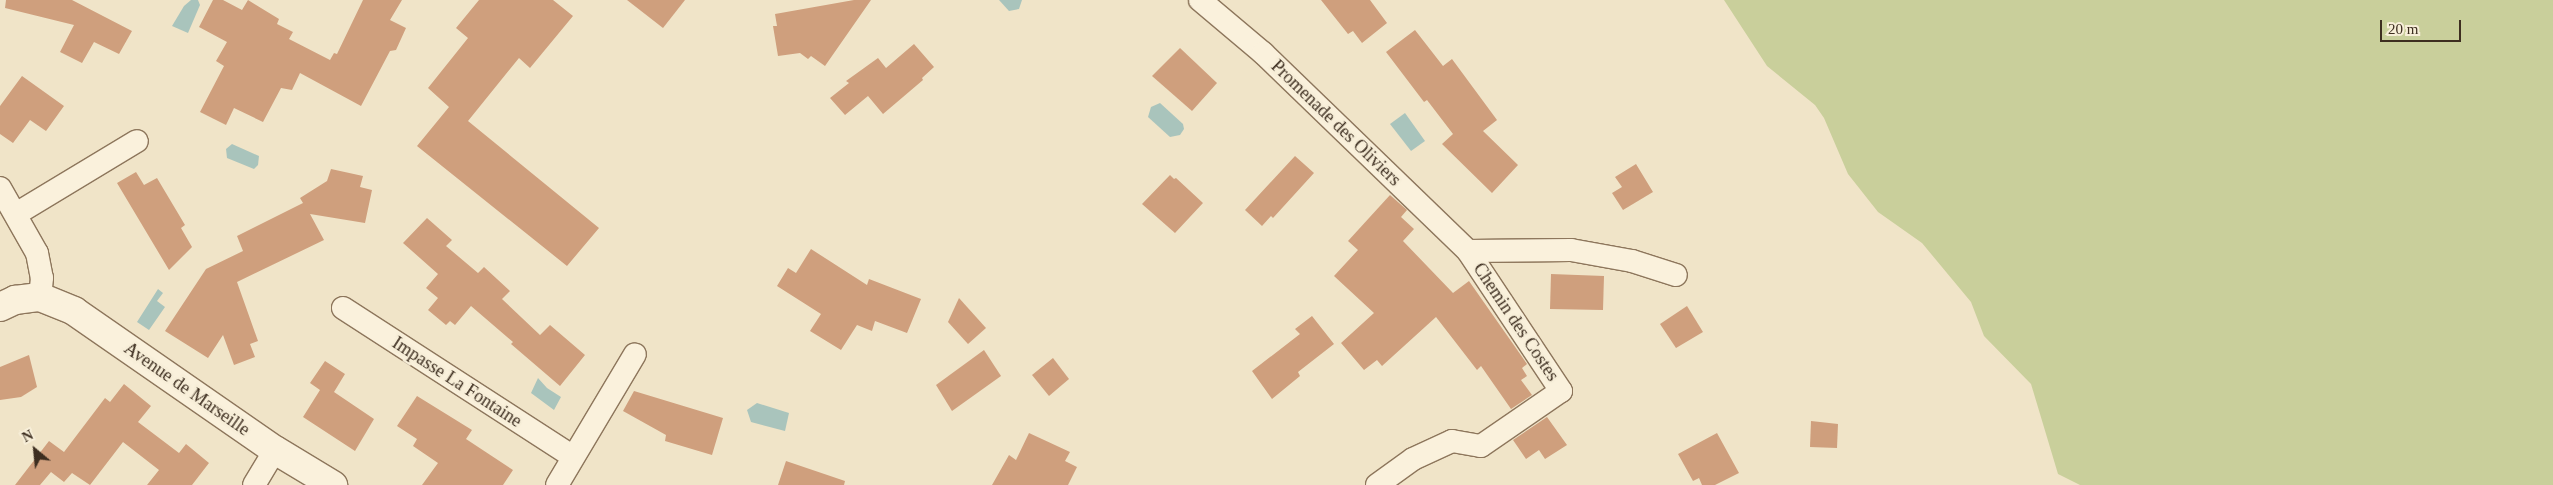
<!DOCTYPE html>
<style>
body{margin:0}
#map{position:relative;width:2553px;height:485px;overflow:hidden;background:#f0e4c8;font-family:Georgia,serif}
div>[style]{position:absolute}
[style*='--x']{left:calc(var(--x)*1px);top:calc(var(--y)*1px);width:calc(var(--w)*1px);rotate:calc(var(--a)*1deg)}
.green>*{inset:0;background:#c9cf9b}
.water>*{inset:0;background:#a9c4bc}
.building>*{inset:0;background:#cf9f7d}
.roads{filter:drop-shadow(1px 0 #8d765c) drop-shadow(-1px 0 #8d765c) drop-shadow(0 1px #8d765c) drop-shadow(0 -1px #8d765c)}
.minor>*{height:22px;margin:-11px;padding:0 11px;transform-origin:11px;border-radius:11px;background:#faf1dc}
.tertiary>*{height:28px;margin:-14px;padding:0 14px;transform-origin:14px;border-radius:14px;background:#faf1dc}
span{translate:-50% -50%;white-space:nowrap;text-align:center;line-height:1.15;-webkit-text-stroke:5px #f7eed8;paint-order:stroke}
.street-label{font-size:18px;color:#3d2e20}
.north{position:absolute;left:10px;top:425px;width:50px;height:50px;-webkit-text-stroke:4px #f7eed8;paint-order:stroke;rotate:332deg;font-size:14px;font-weight:700;line-height:20px;text-align:center;color:#3d2e20}
.north::after{content:'';display:block;margin:auto;width:18px;height:22px;background:#3d2e20;clip-path:polygon(50% 0,100% 100%,50% 72%,0 100%)}
.scale{position:absolute;left:2380px;top:20px;width:81px;height:22px;box-sizing:border-box;border:2px solid #3d2e20;border-top:0;padding-left:6px;font-size:15px;line-height:18px;white-space:nowrap;color:#3d2e20;-webkit-text-stroke:4px #f7eed8;paint-order:stroke}
</style>
<div id="map">
<div class="green">
<i style="clip-path:polygon(1724px 0,2553px 0,2553px 485px,2080px 485px,2058px 474px,2031px 384px,1984px 336px,1971px 302px,1922px 243px,1878px 212px,1848px 174px,1824px 118px,1815px 105px,1767px 66px)"></i>
</div>
<div class="water">
<i style="clip-path:polygon(191px 0,198px 0,200px 5px,188px 33px,172px 26px,184px 6px)"></i>
<i style="clip-path:polygon(999px 0,1022px 0,1019px 9px,1009px 11px)"></i>
<i style="clip-path:polygon(1160px 103px,1183px 124px,1184px 129px,1180px 135px,1170px 137px,1148px 117px,1151px 107px)"></i>
<i style="clip-path:polygon(1405px 113px,1425px 141px,1411px 151px,1390px 124px)"></i>
<i style="clip-path:polygon(232px 144px,259px 156px,258px 165px,254px 169px,227px 158px,226px 149px)"></i>
<i style="clip-path:polygon(158px 289px,163px 293px,157px 301px,165px 307px,149px 330px,137px 322px)"></i>
<i style="clip-path:polygon(538px 378px,547px 388px,561px 397px,554px 410px,531px 393px)"></i>
<i style="clip-path:polygon(757px 403px,789px 413px,785px 431px,751px 422px,747px 410px)"></i>
</div>
<div class="building">
<i style="clip-path:polygon(6px 0,72px 0,132px 31px,119px 54px,94px 42px,82px 63px,60px 52px,74px 25px,5px 8px)"></i>
<i style="clip-path:polygon(213px 0,223px 0,242px 10px,248px 0,279px 19px,277px 24px,293px 32px,289px 39px,330px 60px,334px 53px,337px 54px,363px 0,402px 0,390px 20px,406px 28px,396px 50px,390px 51px,361px 106px,300px 73px,292px 90px,281px 88px,263px 122px,234px 108px,226px 125px,200px 112px,224px 66px,216px 61px,227px 42px,199px 27px)"></i>
<i style="clip-path:polygon(479px 0,553px 0,573px 16px,530px 68px,519px 58px,468px 121px,599px 228px,567px 266px,417px 146px,449px 107px,428px 88px,468px 38px,456px 28px)"></i>
<i style="clip-path:polygon(627px 0,685px 0,663px 28px)"></i>
<i style="clip-path:polygon(854px 0,871px 0,825px 66px,811px 56px,808px 59px,800px 53px,778px 56px,773px 26px,777px 26px,775px 14px)"></i>
<i style="clip-path:polygon(1321px 0,1370px 0,1387px 23px,1362px 43px,1353px 31px,1348px 34px)"></i>
<i style="clip-path:polygon(1415px 30px,1443px 66px,1452px 59px,1497px 120px,1483px 131px,1518px 165px,1492px 193px,1442px 144px,1453px 134px,1427px 100px,1424px 102px,1386px 52px)"></i>
<i style="clip-path:polygon(914px 44px,934px 67px,922px 78px,923px 80px,883px 114px,868px 96px,845px 115px,830px 98px,849px 83px,846px 81px,878px 58px,886px 68px)"></i>
<i style="clip-path:polygon(1180px 48px,1217px 83px,1192px 111px,1152px 76px)"></i>
<i style="clip-path:polygon(22px 76px,64px 106px,46px 131px,30px 120px,13px 143px,0 134px,0 106px)"></i>
<i style="clip-path:polygon(1295px 156px,1314px 173px,1273px 218px,1271px 216px,1262px 226px,1245px 210px)"></i>
<i style="clip-path:polygon(1636px 164px,1653px 192px,1623px 210px,1612px 193px,1622px 187px,1615px 177px)"></i>
<i style="clip-path:polygon(331px 169px,363px 176px,360px 187px,372px 190px,365px 223px,310px 214px,324px 240px,237px 282px,258px 341px,250px 344px,255px 357px,234px 365px,223px 335px,208px 358px,165px 331px,206px 269px,243px 251px,237px 236px,303px 203px,300px 198px,327px 181px)"></i>
<i style="clip-path:polygon(136px 172px,144px 185px,157px 178px,185px 225px,181px 228px,192px 247px,169px 270px,117px 183px)"></i>
<i style="clip-path:polygon(1170px 175px,1174px 179px,1176px 178px,1203px 203px,1175px 233px,1142px 204px)"></i>
<i style="clip-path:polygon(1390px 195px,1407px 210px,1401px 217px,1414px 229px,1403px 241px,1453px 293px,1469px 281px,1527px 364px,1522px 368px,1527px 376px,1521px 380px,1532px 395px,1511px 409px,1481px 366px,1477px 370px,1436px 317px,1382px 366px,1377px 360px,1364px 370px,1341px 343px,1374px 313px,1334px 276px,1358px 250px,1348px 241px)"></i>
<i style="clip-path:polygon(427px 218px,452px 240px,446px 246px,478px 273px,484px 267px,510px 291px,502px 299px,540px 335px,550px 325px,585px 355px,560px 386px,511px 344px,513px 342px,471px 306px,455px 325px,450px 321px,446px 325px,428px 310px,438px 298px,426px 288px,438px 274px,403px 243px)"></i>
<i style="clip-path:polygon(811px 249px,867px 285px,869px 279px,921px 299px,907px 333px,875px 321px,872px 331px,857px 325px,841px 350px,810px 331px,821px 314px,777px 286px,788px 268px,796px 273px)"></i>
<i style="clip-path:polygon(1551px 274px,1604px 276px,1603px 310px,1550px 309px)"></i>
<i style="clip-path:polygon(959px 298px,986px 328px,968px 344px,948px 322px)"></i>
<i style="clip-path:polygon(1687px 306px,1703px 332px,1676px 348px,1660px 324px)"></i>
<i style="clip-path:polygon(1312px 316px,1334px 344px,1298px 372px,1300px 376px,1272px 399px,1252px 371px,1300px 334px,1295px 329px)"></i>
<i style="clip-path:polygon(984px 350px,1001px 376px,952px 411px,936px 385px)"></i>
<i style="clip-path:polygon(29px 355px,37px 387px,21px 397px,0 400px,0 367px)"></i>
<i style="clip-path:polygon(1053px 358px,1069px 379px,1049px 396px,1032px 375px)"></i>
<i style="clip-path:polygon(325px 361px,345px 374px,334px 392px,374px 419px,355px 451px,303px 417px,320px 390px,310px 383px)"></i>
<i style="clip-path:polygon(124px 384px,151px 406px,138px 422px,179px 453px,186px 444px,209px 463px,192px 485px,147px 485px,159px 470px,123px 442px,90px 485px,72px 473px,64px 482px,51px 472px,40px 485px,15px 485px,49px 441px,64px 452px,105px 398px,110px 402px)"></i>
<i style="clip-path:polygon(634px 391px,723px 418px,712px 455px,665px 441px,666px 435px,623px 411px)"></i>
<i style="clip-path:polygon(417px 396px,472px 430px,466px 439px,513px 470px,503px 485px,422px 485px,438px 463px,413px 446px,417px 439px,397px 426px)"></i>
<i style="clip-path:polygon(1547px 417px,1567px 445px,1545px 459px,1539px 450px,1526px 459px,1513px 440px)"></i>
<i style="clip-path:polygon(1811px 421px,1838px 424px,1837px 448px,1810px 447px)"></i>
<i style="clip-path:polygon(1029px 433px,1070px 452px,1065px 461px,1077px 467px,1068px 485px,992px 485px,1009px 455px,1016px 460px)"></i>
<i style="clip-path:polygon(1717px 433px,1739px 473px,1715px 485px,1702px 485px,1699px 478px,1693px 481px,1678px 454px)"></i>
<i style="clip-path:polygon(786px 461px,845px 481px,844px 485px,778px 485px)"></i>
</div>
<div class="roads">
<div class="minor">
<i style="--x:1200;--y:0;--w:82;--a:40.1"></i>
<i style="--x:1263;--y:53;--w:285;--a:44"></i>
<i style="--x:0;--y:188;--w:75;--a:60.4"></i>
<i style="--x:37;--y:253;--w:25;--a:79"></i>
<i style="--x:42;--y:278;--w:19;--a:96"></i>
<i style="--x:16;--y:214;--w:141;--a:-31.1"></i>
<i style="--x:343;--y:308;--w:273;--a:32.9"></i>
<i style="--x:254;--y:485;--w:41;--a:-59"></i>
<i style="--x:557;--y:485;--w:152;--a:-59.2"></i>
<i style="--x:1377;--y:485;--w:44;--a:-35.8"></i>
<i style="--x:1413;--y:459;--w:43;--a:-24.8"></i>
<i style="--x:1452;--y:441;--w:29;--a:10"></i>
<i style="--x:1481;--y:446;--w:97;--a:-34.5"></i>
<i style="--x:1561;--y:391;--w:168;--a:-123.6"></i>
<i style="--x:1468;--y:251;--w:103;--a:-0.6"></i>
<i style="--x:1571;--y:250;--w:62;--a:10.2"></i>
<i style="--x:1632;--y:261;--w:46;--a:17.7"></i>
</div>
<div class="tertiary">
<i style="--x:0;--y:307;--w:17;--a:-25"></i>
<i style="--x:15;--y:300;--w:25;--a:-7"></i>
<i style="--x:40;--y:297;--w:37;--a:22"></i>
<i style="--x:74;--y:311;--w:244;--a:34.7"></i>
<i style="--x:275;--y:450;--w:68;--a:31.1"></i>
</div>
</div>
<div class="street-label">
<span style="left:1336px;top:123px;rotate:44deg">Promenade des Oliviers</span>
<span style="left:1516px;top:322px;rotate:56deg">Chemin des Costes</span>
<span style="left:457px;top:382px;rotate:33deg">Impasse La Fontaine</span>
<span style="left:187px;top:389px;rotate:35deg">Avenue de Marseille</span>
</div>
<div class="north">N</div>
<div class="scale">20 m</div>
</div>
